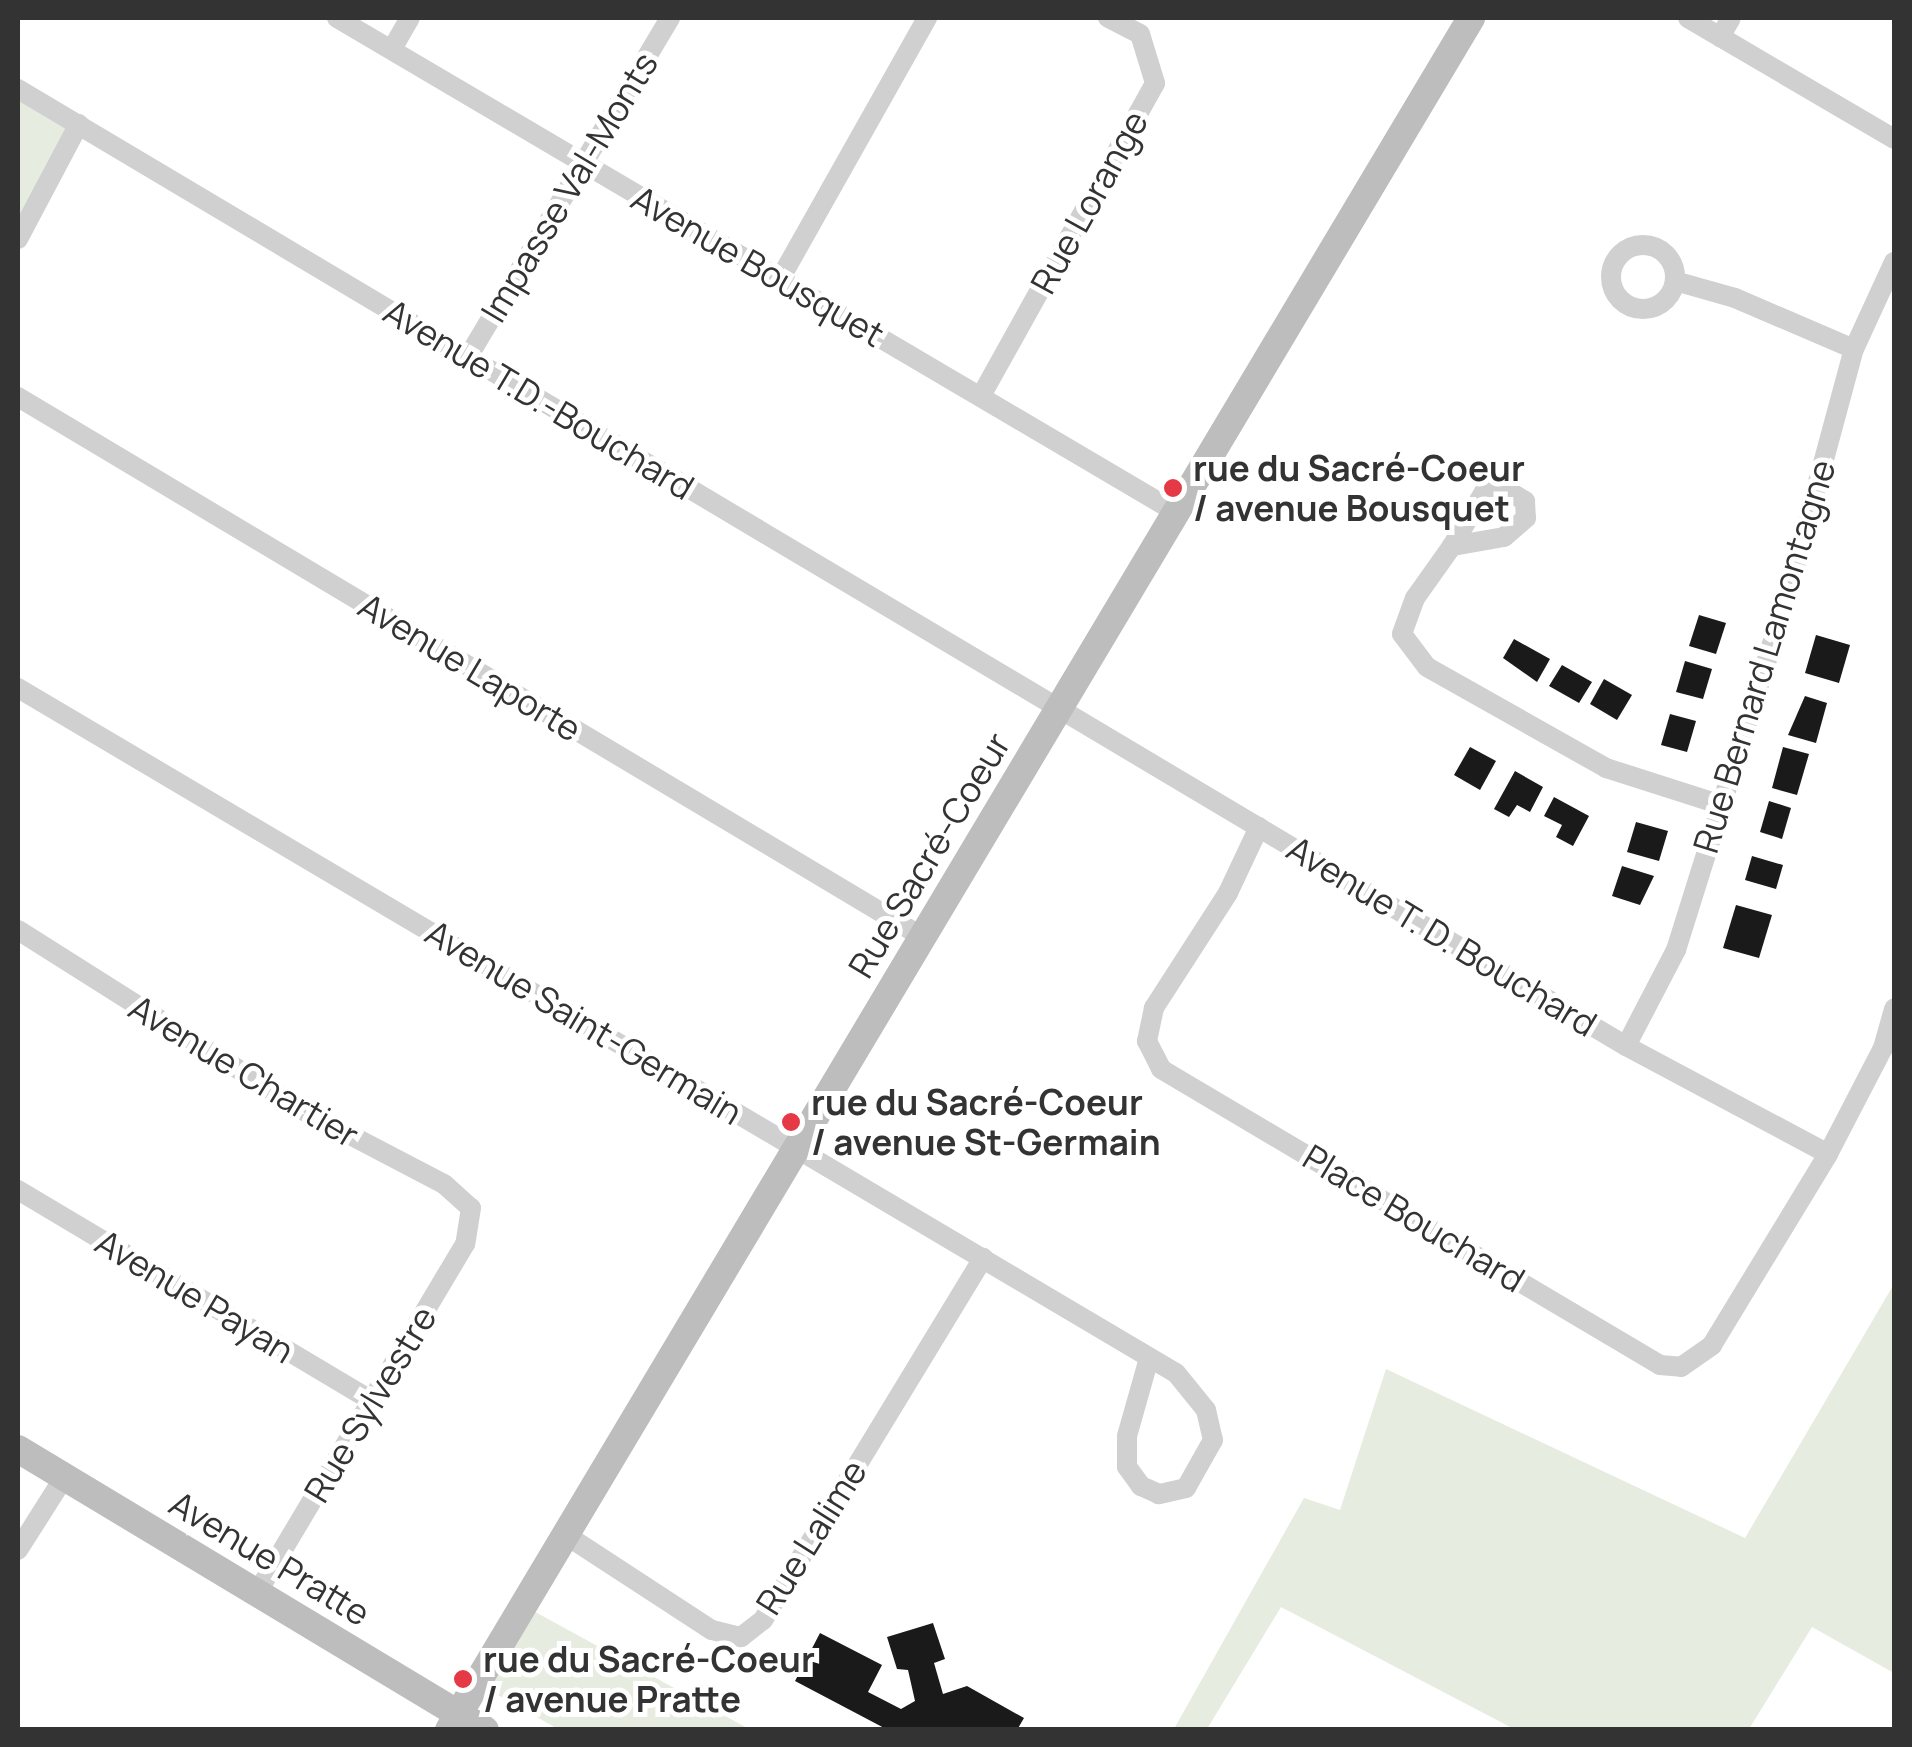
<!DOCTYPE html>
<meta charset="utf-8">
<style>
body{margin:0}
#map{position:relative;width:1912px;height:1747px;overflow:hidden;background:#fff;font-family:Manrope,sans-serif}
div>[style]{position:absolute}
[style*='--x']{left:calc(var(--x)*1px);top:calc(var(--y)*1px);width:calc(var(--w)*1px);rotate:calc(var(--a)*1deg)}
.green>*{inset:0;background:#e6ecdf}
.building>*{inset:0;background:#1a1a1a}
.street>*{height:20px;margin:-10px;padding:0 10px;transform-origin:10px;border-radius:10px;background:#d0d0d0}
.street>.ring{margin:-10px;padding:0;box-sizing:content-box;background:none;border:20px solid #d0d0d0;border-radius:50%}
.secondary>*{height:28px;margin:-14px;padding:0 14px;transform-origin:14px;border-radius:14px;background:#bdbdbd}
.dots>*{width:28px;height:28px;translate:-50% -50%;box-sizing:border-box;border:5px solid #fff;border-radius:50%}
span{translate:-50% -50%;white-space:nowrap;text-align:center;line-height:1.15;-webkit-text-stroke:10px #fff;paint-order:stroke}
.street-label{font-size:35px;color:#333}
.poi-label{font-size:35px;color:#333;font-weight:700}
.left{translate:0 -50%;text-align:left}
.frame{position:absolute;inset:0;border:20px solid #333;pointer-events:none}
</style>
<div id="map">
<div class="green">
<i style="clip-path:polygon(18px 89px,79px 124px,18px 231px)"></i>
<i style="clip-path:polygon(1894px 1284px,1894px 1673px,1812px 1627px,1749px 1729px,1514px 1729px,1281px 1607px,1207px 1729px,1174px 1729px,1304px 1498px,1340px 1510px,1386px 1369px,1745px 1538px)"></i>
<i style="clip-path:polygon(528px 1608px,749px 1729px,558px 1729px,482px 1686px)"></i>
</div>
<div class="building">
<i style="clip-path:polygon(1699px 615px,1726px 623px,1716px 654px,1689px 646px)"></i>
<i style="clip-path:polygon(1816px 635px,1850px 645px,1839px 683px,1805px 673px)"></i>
<i style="clip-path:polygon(1514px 639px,1550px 659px,1537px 682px,1503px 658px)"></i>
<i style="clip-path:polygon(1685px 661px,1712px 669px,1703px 699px,1676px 692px)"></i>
<i style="clip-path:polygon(1562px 665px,1592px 682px,1579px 703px,1549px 686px)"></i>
<i style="clip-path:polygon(1604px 679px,1632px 695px,1617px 720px,1590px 704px)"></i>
<i style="clip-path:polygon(1805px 696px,1827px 703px,1816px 743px,1788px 735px)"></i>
<i style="clip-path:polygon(1670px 714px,1696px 721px,1687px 752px,1661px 745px)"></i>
<i style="clip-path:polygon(1470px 747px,1496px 761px,1480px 790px,1454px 775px)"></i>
<i style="clip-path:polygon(1783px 747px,1809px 754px,1797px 795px,1772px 788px)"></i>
<i style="clip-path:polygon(1515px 771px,1543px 787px,1530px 812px,1517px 805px,1509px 817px,1494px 809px)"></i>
<i style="clip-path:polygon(1554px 797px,1589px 816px,1573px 846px,1556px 837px,1562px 825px,1544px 816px)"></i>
<i style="clip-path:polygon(1769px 801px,1791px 808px,1782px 839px,1760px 832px)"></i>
<i style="clip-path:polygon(1636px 822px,1668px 831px,1659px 861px,1627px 852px)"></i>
<i style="clip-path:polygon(1752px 856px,1783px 865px,1776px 889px,1745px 880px)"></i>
<i style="clip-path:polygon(1622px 866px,1654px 876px,1640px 905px,1612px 896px)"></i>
<i style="clip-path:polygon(1736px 905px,1772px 915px,1759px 958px,1723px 948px)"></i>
<i style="clip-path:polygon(933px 1623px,945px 1659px,934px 1663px,943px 1694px,967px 1686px,1024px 1718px,1017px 1730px,888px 1730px,795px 1681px,820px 1633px,882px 1665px,868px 1692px,901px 1709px,915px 1701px,908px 1670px,897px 1669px,887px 1637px)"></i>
</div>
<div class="street">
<i style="--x:337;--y:18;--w:977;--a:30.5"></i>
<i style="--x:1688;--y:18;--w:239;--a:30.4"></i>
<i style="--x:1720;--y:37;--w:22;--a:-60"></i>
<i style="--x:392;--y:49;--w:36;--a:-60"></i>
<i style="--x:18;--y:89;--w:1871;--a:30.76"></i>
<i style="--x:1626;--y:1046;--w:229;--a:28.1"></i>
<i style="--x:18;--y:239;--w:130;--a:-62.1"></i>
<i class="ring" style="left:1611px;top:245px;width:44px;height:44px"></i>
<i style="--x:780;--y:279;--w:300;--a:-60.6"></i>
<i style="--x:1675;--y:281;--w:62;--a:15.8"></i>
<i style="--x:1735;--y:298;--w:129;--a:23.2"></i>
<i style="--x:468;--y:357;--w:395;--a:-59.2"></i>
<i style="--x:981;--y:396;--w:358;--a:-60.9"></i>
<i style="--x:1155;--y:83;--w:51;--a:-107"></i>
<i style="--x:1140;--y:34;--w:36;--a:-153"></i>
<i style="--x:18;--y:397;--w:1055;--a:30.84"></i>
<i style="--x:1452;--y:546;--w:63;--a:-59.3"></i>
<i style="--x:1484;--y:492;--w:20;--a:-11"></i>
<i style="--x:1504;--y:488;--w:25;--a:32"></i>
<i style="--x:1525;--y:501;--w:17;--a:87"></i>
<i style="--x:1526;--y:518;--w:29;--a:139"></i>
<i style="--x:1504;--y:537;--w:53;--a:170.2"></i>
<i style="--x:1452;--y:546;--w:64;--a:125.4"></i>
<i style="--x:1415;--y:598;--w:38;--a:110"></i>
<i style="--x:1402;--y:634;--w:41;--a:52.9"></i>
<i style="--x:1427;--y:667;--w:206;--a:29.4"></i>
<i style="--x:1606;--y:768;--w:119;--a:17.7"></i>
<i style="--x:18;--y:688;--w:1345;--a:30.61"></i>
<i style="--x:1176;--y:1373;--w:48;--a:51"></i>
<i style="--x:1206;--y:1410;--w:31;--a:77"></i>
<i style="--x:1213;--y:1440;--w:55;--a:119.4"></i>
<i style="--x:1186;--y:1488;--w:28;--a:167"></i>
<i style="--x:1159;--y:1494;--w:20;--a:-156"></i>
<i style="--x:1141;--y:1486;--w:24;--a:-126"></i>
<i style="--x:1127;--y:1467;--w:31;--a:-90"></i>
<i style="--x:1127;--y:1436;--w:81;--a:-74.2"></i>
<i style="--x:1259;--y:827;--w:73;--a:115.2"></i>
<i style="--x:1228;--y:893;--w:137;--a:122.8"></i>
<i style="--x:1154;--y:1008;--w:34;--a:102"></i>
<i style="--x:1147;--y:1041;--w:31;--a:63"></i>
<i style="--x:1161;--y:1069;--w:580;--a:30.68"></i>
<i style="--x:1660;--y:1365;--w:21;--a:5"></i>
<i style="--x:1681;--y:1367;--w:38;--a:-35"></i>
<i style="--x:1712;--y:1345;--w:223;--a:-58.7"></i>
<i style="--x:1828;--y:1154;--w:119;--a:-62.6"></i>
<i style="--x:1883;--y:1048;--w:41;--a:-74.2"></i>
<i style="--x:18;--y:930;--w:343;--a:32.3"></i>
<i style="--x:308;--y:1113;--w:153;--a:27.6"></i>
<i style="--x:444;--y:1184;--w:36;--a:42"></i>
<i style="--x:471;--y:1208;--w:36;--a:99"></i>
<i style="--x:465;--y:1244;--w:409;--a:120.8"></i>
<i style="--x:1626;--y:1046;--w:108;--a:-62.5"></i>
<i style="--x:1676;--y:950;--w:374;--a:-72.6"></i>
<i style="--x:1788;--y:593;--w:253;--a:-74.9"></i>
<i style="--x:1854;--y:349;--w:96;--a:-65.3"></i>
<i style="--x:18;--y:1190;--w:412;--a:30.8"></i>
<i style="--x:566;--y:1535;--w:174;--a:33.1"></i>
<i style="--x:712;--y:1630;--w:30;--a:14"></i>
<i style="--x:741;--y:1637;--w:28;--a:-38"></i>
<i style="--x:763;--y:1620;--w:424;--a:-58.7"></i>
<i style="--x:18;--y:1550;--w:88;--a:-57.6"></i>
</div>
<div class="secondary">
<i style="--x:18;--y:1449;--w:545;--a:31.04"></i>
<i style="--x:449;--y:1730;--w:1994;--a:-59.16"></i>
</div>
<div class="dots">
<i style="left:1173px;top:488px;background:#e63946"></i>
<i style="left:791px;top:1122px;background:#e63946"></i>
<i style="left:463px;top:1679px;background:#e63946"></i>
</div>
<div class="street-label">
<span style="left:569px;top:187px;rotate:-59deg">Impasse Val-Monts</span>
<span style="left:1089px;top:202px;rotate:-61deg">Rue Lorange</span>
<span style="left:758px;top:266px;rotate:30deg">Avenue Bousquet</span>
<span style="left:539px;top:399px;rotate:31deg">Avenue T.D.-Bouchard</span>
<span style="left:1764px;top:656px;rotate:-73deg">Rue Bernard Lamontagne</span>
<span style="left:470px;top:667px;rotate:31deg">Avenue Laporte</span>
<span style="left:929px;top:855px;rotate:-59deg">Rue Sacré-Coeur</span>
<span style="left:1442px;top:936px;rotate:31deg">Avenue T. D. Bouchard</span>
<span style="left:584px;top:1022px;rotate:31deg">Avenue Saint-Germain</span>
<span style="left:244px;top:1071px;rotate:31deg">Avenue Chartier</span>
<span style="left:1414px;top:1218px;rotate:31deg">Place Bouchard</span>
<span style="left:195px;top:1296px;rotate:31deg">Avenue Payan</span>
<span style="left:370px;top:1404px;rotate:-59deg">Rue Sylvestre</span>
<span style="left:811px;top:1537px;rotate:-58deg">Rue Lalime</span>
<span style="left:270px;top:1558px;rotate:31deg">Avenue Pratte</span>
</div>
<div class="poi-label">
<span class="left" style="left:1193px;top:488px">rue du Sacré-Coeur<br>/ avenue Bousquet</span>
<span class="left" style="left:811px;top:1122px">rue du Sacré-Coeur<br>/ avenue St-Germain</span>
<span class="left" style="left:483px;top:1679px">rue du Sacré-Coeur<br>/ avenue Pratte</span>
</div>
<div class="frame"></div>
</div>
